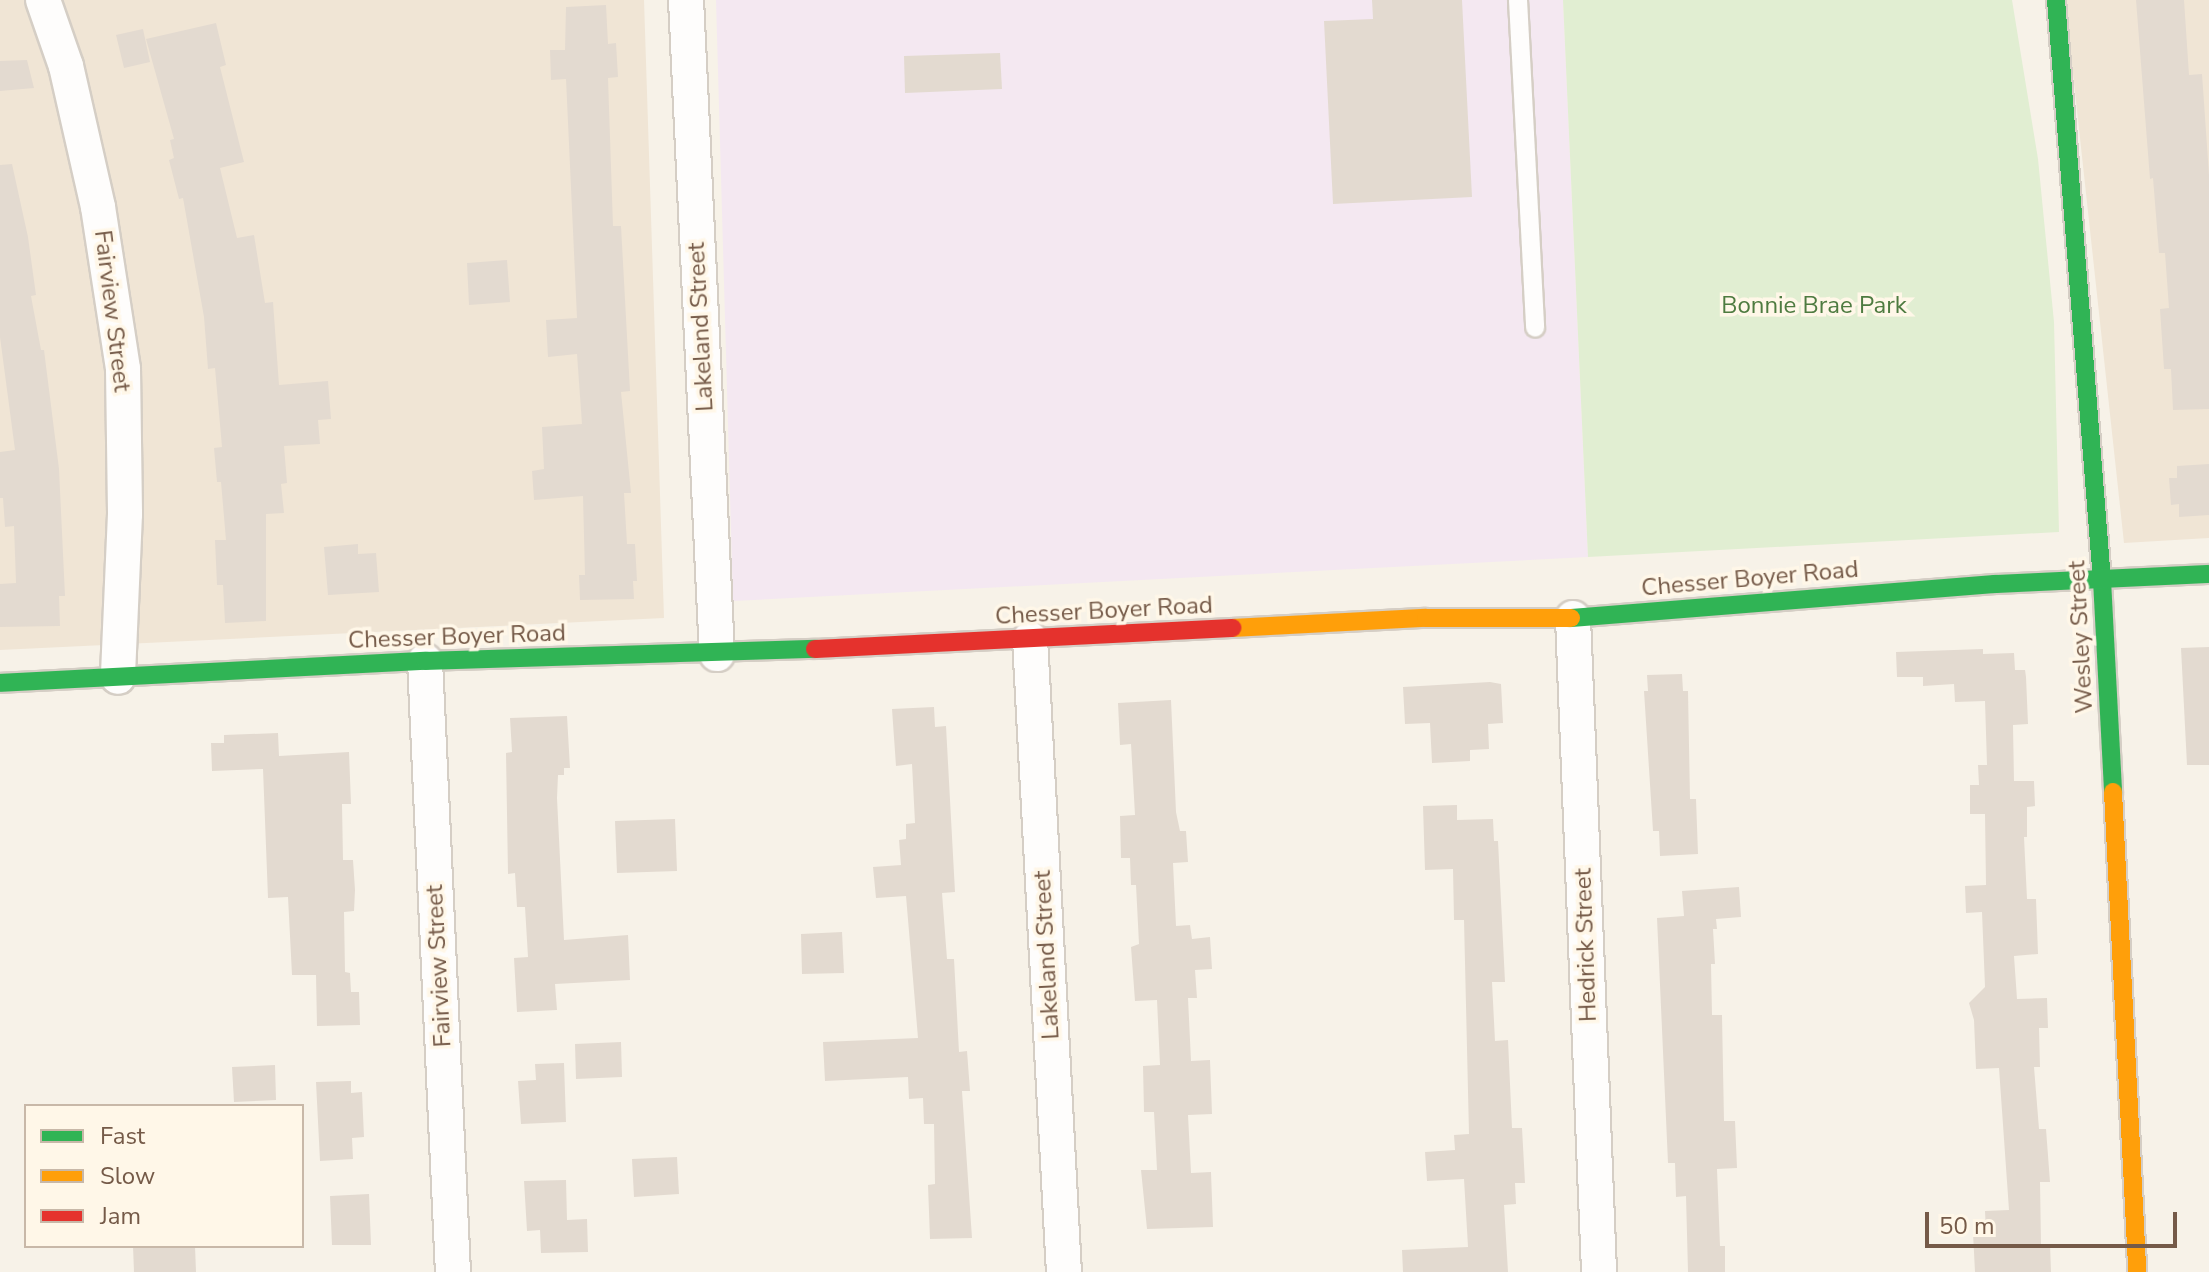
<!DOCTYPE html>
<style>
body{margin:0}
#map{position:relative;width:2209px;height:1272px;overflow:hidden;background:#f7f2e8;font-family:"Nunito Sans",sans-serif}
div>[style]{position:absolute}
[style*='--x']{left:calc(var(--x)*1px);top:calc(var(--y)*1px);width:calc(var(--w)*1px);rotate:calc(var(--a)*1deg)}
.residential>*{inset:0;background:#f0e5d5}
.education>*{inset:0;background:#f4e8f1}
.green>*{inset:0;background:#e1eed2}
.building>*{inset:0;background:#e3dad0}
.roads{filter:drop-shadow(2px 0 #d5cec5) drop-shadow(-2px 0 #d5cec5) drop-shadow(0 2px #d5cec5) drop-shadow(0 -2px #d5cec5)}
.lane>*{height:18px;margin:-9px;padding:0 9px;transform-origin:9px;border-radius:9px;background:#fefdfc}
.street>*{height:34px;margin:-17px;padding:0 17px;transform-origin:17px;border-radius:17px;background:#fefdfc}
.fast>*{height:18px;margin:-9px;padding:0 9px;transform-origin:9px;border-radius:9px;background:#30b455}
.slow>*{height:18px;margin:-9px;padding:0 9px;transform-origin:9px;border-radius:9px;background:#ff9f0a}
.jam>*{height:18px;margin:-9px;padding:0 9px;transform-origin:9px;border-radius:9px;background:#e5322d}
span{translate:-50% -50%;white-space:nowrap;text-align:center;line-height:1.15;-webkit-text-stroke:7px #fff7e8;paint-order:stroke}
.park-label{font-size:24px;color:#4e7b40}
.street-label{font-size:24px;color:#755a48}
.legend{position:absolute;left:24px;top:1104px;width:280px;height:144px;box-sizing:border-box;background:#fff7e8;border:2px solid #c8b8a8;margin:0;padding:10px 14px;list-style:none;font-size:24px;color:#755a48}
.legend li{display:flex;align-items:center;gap:16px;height:40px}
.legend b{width:40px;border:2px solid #c8b8a8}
.scale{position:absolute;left:1925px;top:1212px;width:252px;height:36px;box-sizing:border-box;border:4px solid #755a48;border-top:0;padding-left:10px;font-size:24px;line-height:28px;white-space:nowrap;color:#755a48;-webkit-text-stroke:6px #fff7e8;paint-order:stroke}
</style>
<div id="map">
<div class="residential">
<i style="clip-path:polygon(0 0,644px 0,664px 618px,0 650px)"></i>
<i style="clip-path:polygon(2065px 0,2209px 0,2209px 538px,2124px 543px)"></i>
</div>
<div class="education">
<i style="clip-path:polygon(716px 0,1563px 0,1588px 557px,733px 601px)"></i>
</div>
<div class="green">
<i style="clip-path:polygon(1563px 0,2012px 0,2038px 159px,2054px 322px,2059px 532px,1588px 557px)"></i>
</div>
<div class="building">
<i style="clip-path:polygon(1372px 0,1462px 0,1472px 197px,1333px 204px,1324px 21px,1373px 19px)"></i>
<i style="clip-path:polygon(2136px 0,2184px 0,2189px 75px,2202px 74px,2209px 175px,2209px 409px,2173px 410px,2171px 369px,2164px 369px,2160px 309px,2169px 308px,2165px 253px,2159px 253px,2153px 178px,2150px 179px)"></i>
<i style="clip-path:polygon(606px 5px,608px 44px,616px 43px,618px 77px,608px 78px,613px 226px,621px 226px,630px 391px,621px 392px,631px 493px,624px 493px,627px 544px,635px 544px,637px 581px,633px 581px,634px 599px,580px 600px,579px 575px,585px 575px,583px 496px,534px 500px,532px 471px,544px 469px,542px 427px,582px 424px,577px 354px,548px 357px,546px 320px,577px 318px,566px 79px,551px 80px,550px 50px,565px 50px,566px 7px)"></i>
<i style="clip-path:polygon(216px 23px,226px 65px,220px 67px,244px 162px,220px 168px,237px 238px,254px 235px,265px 303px,273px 302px,279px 385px,328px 381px,331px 419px,318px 420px,320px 444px,284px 446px,287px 483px,281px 484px,284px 513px,266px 514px,266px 621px,225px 623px,223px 585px,217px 585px,215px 540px,226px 540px,221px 482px,217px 482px,214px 448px,222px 447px,215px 368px,208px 369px,204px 317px,183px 198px,179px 199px,169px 160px,174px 158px,170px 140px,174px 139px,146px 39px)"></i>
<i style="clip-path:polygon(143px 29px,150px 62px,124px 68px,116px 35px)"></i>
<i style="clip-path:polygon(1000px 53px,1002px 89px,905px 93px,904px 56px)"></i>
<i style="clip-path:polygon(27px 60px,34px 88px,0 91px,0 61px)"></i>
<i style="clip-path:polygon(12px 164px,28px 237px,36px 295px,31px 296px,41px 350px,44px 350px,59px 469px,65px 596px,59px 596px,60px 626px,0 627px,0 584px,16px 583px,14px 526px,5px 527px,3px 498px,0 498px,0 452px,15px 450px,0 337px,0 165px)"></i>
<i style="clip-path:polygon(507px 260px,510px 302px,469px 305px,467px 263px)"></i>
<i style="clip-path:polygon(2209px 464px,2209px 515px,2179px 517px,2179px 504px,2171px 505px,2169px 478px,2177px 478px,2177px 466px)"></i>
<i style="clip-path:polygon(358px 544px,358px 554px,376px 553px,379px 592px,328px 595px,324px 547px)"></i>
<i style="clip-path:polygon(2209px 647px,2209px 765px,2187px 765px,2181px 648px)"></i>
<i style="clip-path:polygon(1983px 649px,1983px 654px,2014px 653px,2015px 670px,2025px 670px,2026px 677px,2028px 724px,2013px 725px,2014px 781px,2034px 781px,2035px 806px,2027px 807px,2027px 837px,2024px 837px,2027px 899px,2036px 899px,2038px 954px,2014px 956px,2017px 999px,2047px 998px,2048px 1028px,2039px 1028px,2040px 1067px,2034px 1067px,2039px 1129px,2046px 1129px,2050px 1182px,2040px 1182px,2041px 1245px,2050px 1244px,2051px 1272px,1975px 1272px,1973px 1233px,1986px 1232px,1985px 1211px,2009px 1210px,1999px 1068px,1976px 1069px,1974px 1020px,1969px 1003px,1985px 987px,1982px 912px,1966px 913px,1965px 886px,1986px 885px,1985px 814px,1970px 814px,1970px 785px,1979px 785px,1978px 765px,1987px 765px,1985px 701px,1955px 702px,1954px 684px,1923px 686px,1923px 677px,1897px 677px,1896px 652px)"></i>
<i style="clip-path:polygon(1682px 674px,1683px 691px,1688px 691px,1690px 799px,1696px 799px,1698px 854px,1660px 856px,1659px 831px,1653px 831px,1644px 691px,1648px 691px,1647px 675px)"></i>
<i style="clip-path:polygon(1490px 682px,1501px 684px,1503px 723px,1488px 724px,1489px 749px,1470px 750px,1470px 761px,1432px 763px,1430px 723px,1405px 724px,1403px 687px)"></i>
<i style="clip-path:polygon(1171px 700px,1176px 812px,1180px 831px,1186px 831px,1188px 862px,1173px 863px,1176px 926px,1190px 925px,1192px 939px,1210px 937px,1212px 969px,1195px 970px,1197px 998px,1188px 998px,1191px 1061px,1210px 1060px,1212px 1114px,1188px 1115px,1191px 1173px,1211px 1172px,1213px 1227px,1147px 1229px,1141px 1170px,1157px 1170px,1154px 1112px,1144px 1112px,1143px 1066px,1160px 1065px,1157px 1000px,1135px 1001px,1131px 947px,1139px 944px,1136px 885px,1131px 885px,1130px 858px,1121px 858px,1120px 816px,1135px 815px,1131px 744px,1120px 745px,1118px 703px)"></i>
<i style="clip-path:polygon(934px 707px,935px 727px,946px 726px,955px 892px,942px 893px,947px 959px,954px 959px,959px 1052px,967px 1051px,970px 1091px,962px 1091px,972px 1238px,930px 1239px,928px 1185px,935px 1184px,934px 1124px,924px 1124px,923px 1098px,909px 1099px,908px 1077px,825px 1081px,823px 1042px,918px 1038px,906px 896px,876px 898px,873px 867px,901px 865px,899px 840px,906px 839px,906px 824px,915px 823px,912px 764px,896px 766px,892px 709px)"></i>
<i style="clip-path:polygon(567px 716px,570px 768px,564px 768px,564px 775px,558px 775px,557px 798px,564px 940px,628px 935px,630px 980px,555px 984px,557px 1010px,517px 1012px,514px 958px,528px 957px,525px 907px,517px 907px,515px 873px,508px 874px,506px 753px,512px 752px,510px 718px)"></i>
<i style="clip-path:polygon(278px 733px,279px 756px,349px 752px,351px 804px,342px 804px,343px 860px,353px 860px,355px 890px,354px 911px,344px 912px,345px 972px,350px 973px,351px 992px,359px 992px,360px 1025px,317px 1026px,316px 975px,292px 975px,288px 897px,268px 898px,263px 769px,212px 771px,211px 743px,224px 743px,224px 735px)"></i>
<i style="clip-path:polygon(1457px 805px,1457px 820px,1493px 819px,1494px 841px,1498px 841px,1505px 982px,1492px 982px,1495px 1041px,1508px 1040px,1512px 1128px,1522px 1128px,1525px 1183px,1515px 1183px,1516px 1204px,1504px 1205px,1508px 1272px,1403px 1272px,1402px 1250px,1468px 1247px,1464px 1179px,1427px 1181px,1425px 1152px,1455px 1150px,1454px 1135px,1469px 1134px,1464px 920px,1454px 920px,1453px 869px,1425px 870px,1423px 806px)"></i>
<i style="clip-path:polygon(675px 819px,677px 871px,617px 873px,615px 821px)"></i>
<i style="clip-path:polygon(1739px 887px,1741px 917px,1716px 919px,1717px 929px,1713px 929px,1715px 964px,1711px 964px,1712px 1015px,1722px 1015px,1724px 1121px,1735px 1121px,1737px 1168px,1717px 1169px,1720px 1246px,1725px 1246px,1725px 1272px,1688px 1272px,1686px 1196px,1676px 1197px,1675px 1163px,1668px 1163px,1657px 918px,1684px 916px,1682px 891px)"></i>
<i style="clip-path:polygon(842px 932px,844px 973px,802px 974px,801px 934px)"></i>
<i style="clip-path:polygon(621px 1042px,622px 1077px,576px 1079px,575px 1044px)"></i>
<i style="clip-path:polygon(564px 1063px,566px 1122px,521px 1124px,518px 1081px,536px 1080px,535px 1064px)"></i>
<i style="clip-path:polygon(275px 1065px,276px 1100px,234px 1102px,232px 1067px)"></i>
<i style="clip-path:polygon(351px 1081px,351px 1093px,362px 1092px,364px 1137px,352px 1138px,353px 1159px,320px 1161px,316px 1082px)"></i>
<i style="clip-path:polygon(677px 1157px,679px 1194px,634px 1197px,632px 1159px)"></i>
<i style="clip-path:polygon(566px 1180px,567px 1220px,587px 1219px,588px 1252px,541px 1253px,540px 1230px,527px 1231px,524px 1181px)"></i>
<i style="clip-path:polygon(369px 1194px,371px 1245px,332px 1245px,330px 1196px)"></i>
<i style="clip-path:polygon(133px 1246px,195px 1246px,196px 1272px,134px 1272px)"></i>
</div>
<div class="roads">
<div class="lane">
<i style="--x:1518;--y:0;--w:328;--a:87"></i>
</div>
<div class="street">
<i style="--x:43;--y:0;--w:70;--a:70.8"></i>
<i style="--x:66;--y:66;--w:145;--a:77.2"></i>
<i style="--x:98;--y:207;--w:164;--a:81.2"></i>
<i style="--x:123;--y:369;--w:145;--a:89.2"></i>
<i style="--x:125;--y:514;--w:163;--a:92.5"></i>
<i style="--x:686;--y:0;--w:655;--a:87.29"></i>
<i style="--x:1573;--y:618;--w:655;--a:87.72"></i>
<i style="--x:1030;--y:639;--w:634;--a:86.93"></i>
<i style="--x:425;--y:661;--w:612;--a:87.38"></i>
</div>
<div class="fast">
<i style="--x:2056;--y:0;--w:582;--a:85.47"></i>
<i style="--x:2102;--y:580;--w:212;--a:87"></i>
<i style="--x:1571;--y:618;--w:425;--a:-4.6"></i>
<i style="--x:1995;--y:584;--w:214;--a:-2.7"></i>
<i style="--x:0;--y:683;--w:426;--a:-3"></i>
<i style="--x:425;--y:661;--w:390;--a:-1.8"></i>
</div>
<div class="slow">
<i style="--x:1232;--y:628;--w:194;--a:-3"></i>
<i style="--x:1426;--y:618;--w:145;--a:0"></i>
<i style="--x:2113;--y:792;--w:481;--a:87.1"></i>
</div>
<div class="jam">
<i style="--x:815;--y:649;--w:418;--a:-2.9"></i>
</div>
</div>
<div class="park-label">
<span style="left:1814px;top:306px">Bonnie Brae Park</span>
</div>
<div class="street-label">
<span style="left:112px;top:311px;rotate:83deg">Fairview Street</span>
<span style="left:701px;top:327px;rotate:-93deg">Lakeland Street</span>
<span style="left:1750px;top:579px;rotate:-5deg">Chesser Boyer Road</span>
<span style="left:1104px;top:611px;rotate:-3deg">Chesser Boyer Road</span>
<span style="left:457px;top:637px;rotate:-2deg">Chesser Boyer Road</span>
<span style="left:2081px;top:637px;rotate:-93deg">Wesley Street</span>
<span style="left:1586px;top:945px;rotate:-92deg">Hedrick Street</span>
<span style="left:1047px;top:955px;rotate:-93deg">Lakeland Street</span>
<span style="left:439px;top:966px;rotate:-93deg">Fairview Street</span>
</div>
<ul class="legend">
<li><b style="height:10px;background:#30b455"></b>Fast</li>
<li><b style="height:10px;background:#ff9f0a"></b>Slow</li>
<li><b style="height:10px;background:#e5322d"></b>Jam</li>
</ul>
<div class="scale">50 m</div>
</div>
